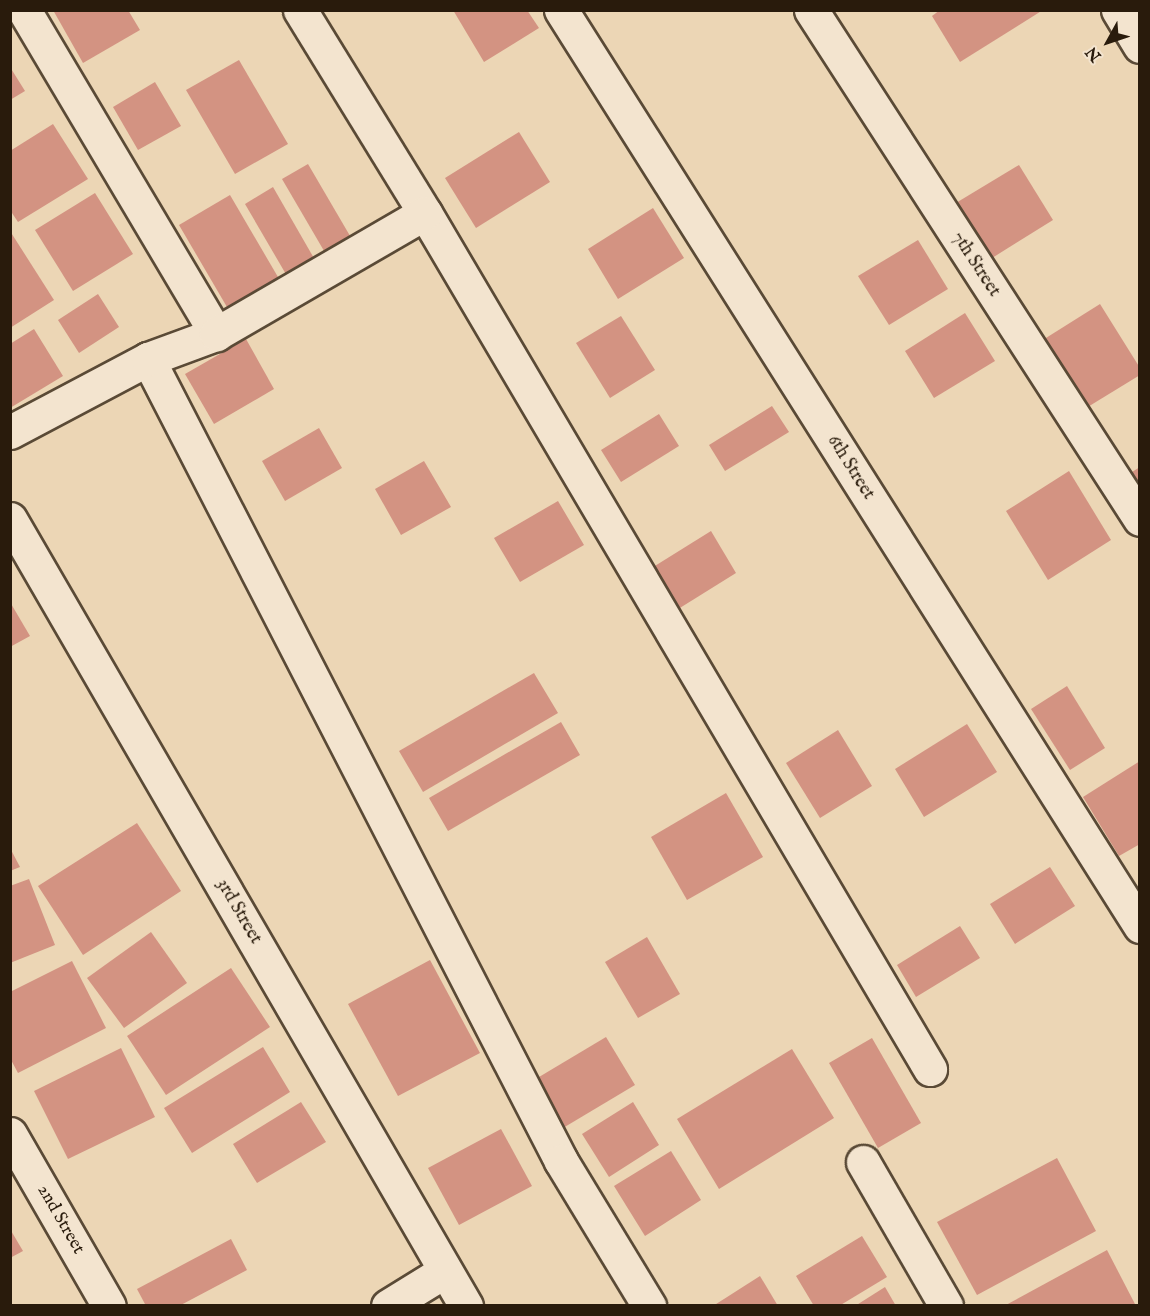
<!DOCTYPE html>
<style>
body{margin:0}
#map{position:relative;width:1150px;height:1316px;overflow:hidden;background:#ecd6b5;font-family:"IM FELL English",serif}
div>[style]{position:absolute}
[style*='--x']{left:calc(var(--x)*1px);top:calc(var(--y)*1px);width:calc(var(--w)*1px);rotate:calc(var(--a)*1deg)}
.building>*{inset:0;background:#d39382}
.roads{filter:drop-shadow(2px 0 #5a4a36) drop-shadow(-2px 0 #5a4a36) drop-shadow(0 2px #5a4a36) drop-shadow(0 -2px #5a4a36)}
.minor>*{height:33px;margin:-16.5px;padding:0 16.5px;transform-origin:16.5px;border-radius:16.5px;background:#f3e4cf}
span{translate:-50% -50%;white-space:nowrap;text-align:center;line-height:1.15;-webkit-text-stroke:5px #f3e4cf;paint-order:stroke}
.street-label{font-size:18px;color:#291b0c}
.frame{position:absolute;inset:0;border:12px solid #291b0c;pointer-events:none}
.north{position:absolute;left:1078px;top:12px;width:60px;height:60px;-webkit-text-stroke:4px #f3e4cf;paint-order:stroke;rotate:230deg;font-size:16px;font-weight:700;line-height:24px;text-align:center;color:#291b0c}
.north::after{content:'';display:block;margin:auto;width:21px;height:27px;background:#291b0c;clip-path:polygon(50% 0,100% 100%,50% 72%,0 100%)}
</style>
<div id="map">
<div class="building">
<i style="clip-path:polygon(53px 10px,128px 10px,140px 30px,83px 63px)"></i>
<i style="clip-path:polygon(453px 10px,527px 10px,539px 28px,484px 62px)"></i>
<i style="clip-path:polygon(940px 10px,1043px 10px,960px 62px,932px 16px)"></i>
<i style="clip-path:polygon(239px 60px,288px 144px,235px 174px,186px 90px)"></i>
<i style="clip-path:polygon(10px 67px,25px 91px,10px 100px)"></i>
<i style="clip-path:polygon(155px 82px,181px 126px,138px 150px,113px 107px)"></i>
<i style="clip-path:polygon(53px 124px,88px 179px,18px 222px,10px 210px,10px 151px)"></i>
<i style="clip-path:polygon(519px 132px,550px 182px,476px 228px,445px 178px)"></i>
<i style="clip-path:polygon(308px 164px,353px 241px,327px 256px,282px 179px)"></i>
<i style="clip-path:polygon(1019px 165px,1053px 220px,976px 268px,941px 212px)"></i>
<i style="clip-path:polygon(273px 187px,315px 260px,287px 276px,245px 204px)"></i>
<i style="clip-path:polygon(95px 193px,133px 254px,73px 291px,35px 230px)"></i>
<i style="clip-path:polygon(230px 195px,285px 289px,234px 319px,179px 225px)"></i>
<i style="clip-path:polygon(653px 208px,684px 258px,618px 299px,588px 249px)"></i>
<i style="clip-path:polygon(10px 231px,54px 300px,10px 328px)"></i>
<i style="clip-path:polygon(918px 240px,948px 289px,889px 325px,858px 276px)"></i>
<i style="clip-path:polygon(98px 294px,119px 327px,79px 353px,58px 320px)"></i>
<i style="clip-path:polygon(1100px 304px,1140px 368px,1140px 375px,1073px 416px,1030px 348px)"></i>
<i style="clip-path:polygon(965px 313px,995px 361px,934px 398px,905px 351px)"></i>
<i style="clip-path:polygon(621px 316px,655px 370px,610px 398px,576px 343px)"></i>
<i style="clip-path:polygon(34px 329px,63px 376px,10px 408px,10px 344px)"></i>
<i style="clip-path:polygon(246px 339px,274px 389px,214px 424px,185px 374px)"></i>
<i style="clip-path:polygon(772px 406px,789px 432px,725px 471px,709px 445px)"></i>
<i style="clip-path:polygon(659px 414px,679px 446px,621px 482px,601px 450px)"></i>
<i style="clip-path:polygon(319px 428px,342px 468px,285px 501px,262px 461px)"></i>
<i style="clip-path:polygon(424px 461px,451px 507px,401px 535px,375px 489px)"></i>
<i style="clip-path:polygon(1140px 467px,1140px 502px,1124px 477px)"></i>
<i style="clip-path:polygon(1069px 471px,1111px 540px,1048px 580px,1006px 511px)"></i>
<i style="clip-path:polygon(558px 501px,584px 545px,520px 582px,494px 538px)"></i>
<i style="clip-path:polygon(711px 531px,736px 573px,675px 611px,650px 569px)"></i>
<i style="clip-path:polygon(10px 602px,30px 636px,10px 647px)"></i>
<i style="clip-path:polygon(534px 673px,558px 713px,423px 792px,399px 751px)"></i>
<i style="clip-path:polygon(1067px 686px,1105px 748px,1070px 770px,1031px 709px)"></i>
<i style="clip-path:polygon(561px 722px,580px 755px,448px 831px,429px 798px)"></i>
<i style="clip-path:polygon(967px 724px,997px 772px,924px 817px,895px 769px)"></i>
<i style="clip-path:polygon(838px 730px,872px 786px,820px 818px,786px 763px)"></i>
<i style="clip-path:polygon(1140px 761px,1140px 844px,1119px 856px,1083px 797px)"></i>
<i style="clip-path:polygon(726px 793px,763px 857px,687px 900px,651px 837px)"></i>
<i style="clip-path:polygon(137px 823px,181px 891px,83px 955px,38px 886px)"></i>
<i style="clip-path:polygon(10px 848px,20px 867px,10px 871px)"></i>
<i style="clip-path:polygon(1050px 867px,1075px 906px,1015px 944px,990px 904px)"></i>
<i style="clip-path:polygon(29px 879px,55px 945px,10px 963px,10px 886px)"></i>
<i style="clip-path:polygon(960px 926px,980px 958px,916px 997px,897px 965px)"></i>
<i style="clip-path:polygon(151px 932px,187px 983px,124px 1028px,87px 978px)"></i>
<i style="clip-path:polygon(647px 937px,680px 994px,638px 1018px,605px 962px)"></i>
<i style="clip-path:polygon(430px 960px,480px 1053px,398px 1096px,348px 1004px)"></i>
<i style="clip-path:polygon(72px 961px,106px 1028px,18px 1073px,10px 1058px,10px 992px)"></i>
<i style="clip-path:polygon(231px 968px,270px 1027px,166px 1095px,127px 1036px)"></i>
<i style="clip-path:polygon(606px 1037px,635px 1085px,563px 1128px,534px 1080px)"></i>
<i style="clip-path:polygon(872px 1038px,921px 1123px,878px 1148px,829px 1063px)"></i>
<i style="clip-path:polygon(263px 1047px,290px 1092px,192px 1153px,164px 1108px)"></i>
<i style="clip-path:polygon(121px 1048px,155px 1117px,68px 1159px,34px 1091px)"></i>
<i style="clip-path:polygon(792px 1049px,834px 1118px,719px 1189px,677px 1119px)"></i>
<i style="clip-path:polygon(301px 1102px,326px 1142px,257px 1183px,233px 1144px)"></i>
<i style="clip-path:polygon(633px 1102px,659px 1145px,609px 1177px,582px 1134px)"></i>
<i style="clip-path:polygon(501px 1129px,532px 1186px,459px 1225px,428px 1168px)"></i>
<i style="clip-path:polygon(671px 1151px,701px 1200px,645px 1236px,614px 1186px)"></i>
<i style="clip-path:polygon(1057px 1158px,1096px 1231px,977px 1295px,937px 1222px)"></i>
<i style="clip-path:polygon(10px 1229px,23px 1251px,10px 1258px)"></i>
<i style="clip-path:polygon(862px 1236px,887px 1277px,839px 1306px,814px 1306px,796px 1276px)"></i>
<i style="clip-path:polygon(231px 1239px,247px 1270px,179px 1306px,146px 1306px,137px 1289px)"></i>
<i style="clip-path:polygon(1107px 1250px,1136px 1306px,1004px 1306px)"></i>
<i style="clip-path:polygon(760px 1276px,778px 1306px,713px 1306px)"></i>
<i style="clip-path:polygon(885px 1287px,896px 1306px,855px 1306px)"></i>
</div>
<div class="roads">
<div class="minor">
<i style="--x:24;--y:10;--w:377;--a:59.3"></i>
<i style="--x:300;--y:10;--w:238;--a:58.4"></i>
<i style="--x:425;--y:213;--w:994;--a:59.46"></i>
<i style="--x:561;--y:10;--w:1084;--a:57.7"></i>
<i style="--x:811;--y:10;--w:606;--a:57.12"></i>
<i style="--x:1118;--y:10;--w:42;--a:58.6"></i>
<i style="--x:148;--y:359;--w:902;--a:62.75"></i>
<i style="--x:561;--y:1161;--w:170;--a:58.7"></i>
<i style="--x:10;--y:432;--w:156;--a:-27.9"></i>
<i style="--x:148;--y:359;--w:72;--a:-20.2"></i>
<i style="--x:216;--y:334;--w:241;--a:-30.1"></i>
<i style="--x:10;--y:519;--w:910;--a:59.91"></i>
<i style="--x:10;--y:1134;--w:198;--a:60.1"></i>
<i style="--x:863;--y:1162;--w:166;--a:60"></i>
<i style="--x:388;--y:1306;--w:67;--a:-31.6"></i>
</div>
</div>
<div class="street-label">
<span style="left:975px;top:265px;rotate:57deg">7th Street</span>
<span style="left:850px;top:468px;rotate:58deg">6th Street</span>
<span style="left:238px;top:912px;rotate:60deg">3rd Street</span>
<span style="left:60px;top:1220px;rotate:60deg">2nd Street</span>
</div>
<div class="frame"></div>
<div class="north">N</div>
</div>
